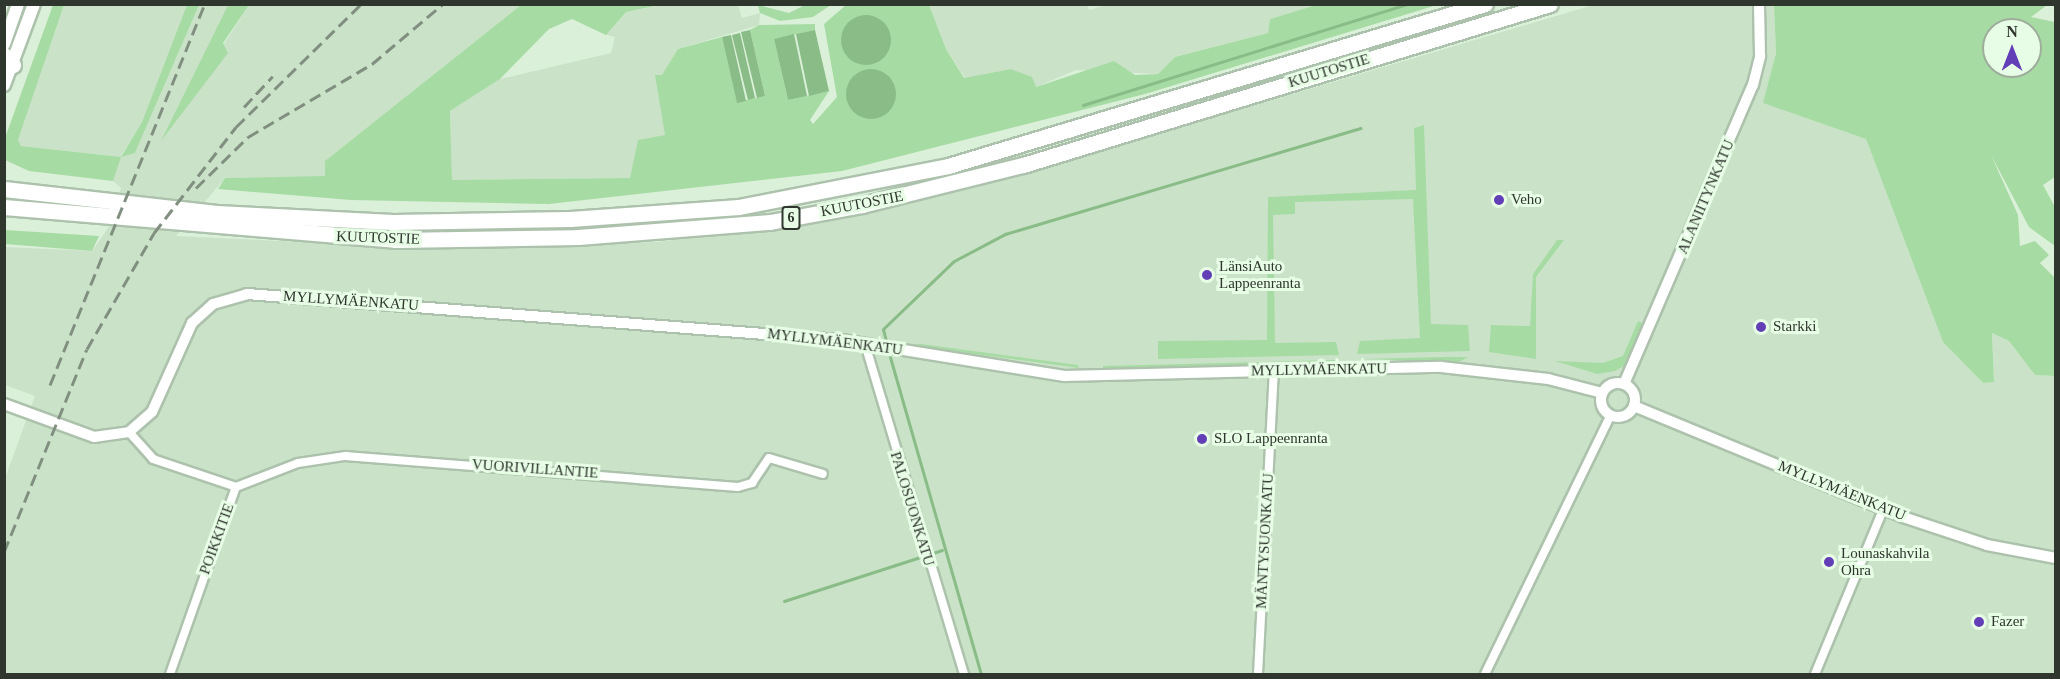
<!DOCTYPE html>
<meta charset="utf-8">
<style>
body{margin:0}
#map{position:relative;width:2060px;height:679px;overflow:hidden;background:#dbf0d9;font-family:Georgia,serif}
div>[style]{position:absolute}
[style*='--x']{left:calc(var(--x)*1px);top:calc(var(--y)*1px);width:calc(var(--w)*1px);rotate:calc(var(--a)*1deg)}
.built>*{inset:0;background:#cae3c8}
.green>*{inset:0;background:#a7dba4}
.water>*{inset:0;background:#89bc86}
.round{border-radius:50%}
.stream>*{height:3px;margin:-1.5px;padding:0 1.5px;transform-origin:1.5px;border-radius:1.5px;background:#89bc86}
.roads{filter:drop-shadow(2px 0 #adc2ac) drop-shadow(-2px 0 #adc2ac) drop-shadow(0 2px #adc2ac) drop-shadow(0 -2px #adc2ac)}
.street>*{height:8px;margin:-4px;padding:0 4px;transform-origin:4px;border-radius:4px;background:#fff}
.secondary>*{height:10px;margin:-5px;padding:0 5px;transform-origin:5px;border-radius:5px;background:#fff}
.secondary>.ring{margin:-5px;padding:0;box-sizing:content-box;background:none;border:10px solid #fff;border-radius:50%}
.primary>*{height:12px;margin:-6px;padding:0 6px;transform-origin:6px;border-radius:6px;background:#fff}
.highway>*{height:15px;margin:-7.5px;padding:0 7.5px;transform-origin:7.5px;border-radius:7.5px;background:#fff}
.rail>*{height:3px;margin-top:-1.5px;transform-origin:0;background:repeating-linear-gradient(90deg,#818f80 0 12px,transparent 0 18px)}
.dots>*{width:16px;height:16px;translate:-50% -50%;box-sizing:border-box;border:3px solid #e8fde6;border-radius:50%}
span{translate:-50% -50%;white-space:nowrap;text-align:center;line-height:1.15;-webkit-text-stroke:6px #e8fde6;paint-order:stroke}
.shield-label span{padding:2px 4px;background:#e8fde6;border:2px solid;border-radius:4px;-webkit-text-stroke-width:0}
.shield-label{font-size:14px;color:#2e362e;font-weight:700}
.street-label{font-size:15px;color:#2e362e}
.poi-label{font-size:15px;color:#2e362e}
.left{translate:0 -50%;text-align:left}
.frame{position:absolute;inset:0;border:6px solid #2e362e;pointer-events:none}
.north{position:absolute;left:1982px;top:18px;width:60px;height:60px;box-sizing:border-box;background:#e8fde6;border:2px solid #9ead9c;border-radius:50%;rotate:0deg;font-size:16px;font-weight:700;line-height:24px;text-align:center;color:#2e362e}
.north::after{content:'';display:block;margin:auto;width:21px;height:27px;background:#623eb7;clip-path:polygon(50% 0,100% 100%,50% 72%,0 100%)}
</style>
<div id="map">
<div class="built">
<i style="clip-path:polygon(738px 4px,742px 18px,760px 13px,759px 25px,678px 49px,662px 76px,665px 136px,631px 178px,452px 180px,450px 111px,500px 79px,611px 53px,615px 37px,606px 35px,626px 12px,659px 5px)"></i>
<i style="clip-path:polygon(1087px 4px,1089px 10px,1109px 4px,1316px 5px,1270px 19px,1268px 33px,1175px 57px,1158px 74px,1076px 70px,1036px 87px,1011px 69px,965px 78px,946px 49px,929px 5px)"></i>
<i style="clip-path:polygon(64px 5px,188px 5px,142px 122px,121px 156px,135px 153px,199px 5px,228px 5px,165px 135px,249px 5px,521px 5px,325px 161px,325px 177px,225px 178px,176px 236px,427px 248px,658px 242px,862px 214px,1026px 173px,1593px 5px,1774px 5px,1776px 53px,1764px 103px,1866px 139px,1943px 342px,1983px 383px,1994px 381px,1992px 333px,2009px 341px,2035px 375px,2055px 376px,2055px 674px,5px 674px,4px 481px,35px 396px,5px 385px,5px 247px,92px 251px,108px 228px,121px 188px,113px 181px,120px 157px,21px 146px,18px 140px)"></i>
</div>
<div class="green">
<i style="clip-path:polygon(53px 5px,64px 5px,18px 140px,21px 146px,121px 157px,142px 122px,187px 5px,199px 5px,135px 153px,121px 157px,113px 181px,29px 171px,5px 160px,5px 138px)"></i>
<i style="clip-path:polygon(228px 5px,249px 5px,223px 43px,228px 53px,161px 141px)"></i>
<i style="clip-path:polygon(521px 5px,659px 5px,626px 12px,606px 35px,572px 19px,549px 29px,500px 79px,450px 111px,452px 180px,630px 178px,638px 140px,665px 135px,655px 75px,662px 75px,678px 49px,722px 37px,737px 102px,765px 96px,750px 30px,759px 25px,815px 24px,815px 30px,774px 39px,788px 100px,829px 91px,810px 120px,813px 124px,837px 97px,824px 24px,846px 5px,929px 5px,946px 49px,964px 78px,1011px 69px,1032px 77px,1036px 87px,1114px 61px,1135px 75px,1158px 74px,1175px 57px,1268px 33px,1270px 19px,1316px 5px,1437px 5px,1145px 94px,842px 171px,549px 204px,351px 200px,218px 189px,225px 178px,325px 176px,325px 161px)"></i>
<i style="clip-path:polygon(758px 5px,789px 13px,805px 5px,831px 5px,813px 17px,780px 21px,760px 13px)"></i>
<i style="clip-path:polygon(evenodd,1774px 5px,2047px 5px,2031px 17px,2055px 22px,2055px 177px,2043px 185px,2055px 207px,2055px 246px,2029px 227px,1991px 155px,2018px 215px,2020px 246px,2035px 241px,2049px 255px,2040px 263px,2055px 278px,2055px 376px,2035px 375px,2009px 341px,1992px 333px,1994px 382px,1983px 383px,1943px 342px,1866px 139px,1763px 103px,1776px 53px,1774px 5px,1994px 30px,2030px 30px,2030px 66px,1994px 66px,1994px 30px)"></i>
<i style="clip-path:polygon(1424px 125px,1431px 324px,1468px 325px,1470px 351px,1357px 354px,1360px 341px,1420px 338px,1413px 199px,1295px 202px,1295px 214px,1273px 215px,1275px 343px,1336px 342px,1339px 355px,1158px 359px,1158px 341px,1267px 340px,1268px 197px,1416px 190px,1414px 128px)"></i>
<i style="clip-path:polygon(5px 230px,99px 236px,92px 251px,5px 244px)"></i>
<i style="clip-path:polygon(1557px 240px,1564px 240px,1536px 277px,1536px 359px,1489px 352px,1491px 325px,1530px 326px,1533px 274px)"></i>
<i style="clip-path:polygon(1638px 321px,1644px 324px,1626px 365px,1615px 371px,1597px 374px,1555px 361px,1603px 363px,1623px 356px)"></i>
<i style="clip-path:polygon(921px 344px,1078px 365px,1079px 368px,907px 345px)"></i>
<i style="clip-path:polygon(1468px 357px,1459px 362px,1362px 359px,1442px 357px)"></i>
<i style="clip-path:polygon(1335px 360px,1335px 363px,1103px 370px,1103px 366px)"></i>
</div>
<div class="water">
<i class="round" style="left:841px;top:15px;width:50px;height:50px"></i>
<i style="clip-path:polygon(750px 30px,765px 96px,757px 98px,741px 32px)"></i>
<i style="clip-path:polygon(815px 30px,829px 91px,809px 96px,796px 34px)"></i>
<i style="clip-path:polygon(740px 33px,755px 98px,748px 100px,732px 35px)"></i>
<i style="clip-path:polygon(794px 34px,807px 96px,788px 100px,774px 39px)"></i>
<i style="clip-path:polygon(731px 35px,746px 101px,737px 103px,722px 37px)"></i>
<i class="round" style="left:846px;top:69px;width:50px;height:50px"></i>
</div>
<div class="stream">
<i style="--x:1083;--y:105;--w:340;--a:-17.3"></i>
<i style="--x:886;--y:341;--w:12;--a:-104"></i>
<i style="--x:883;--y:329;--w:98;--a:-43.8"></i>
<i style="--x:954;--y:261;--w:58;--a:-27.9"></i>
<i style="--x:1005;--y:234;--w:371;--a:-16.6"></i>
<i style="--x:890;--y:357;--w:330;--a:74"></i>
<i style="--x:784;--y:601;--w:166;--a:-17.9"></i>
</div>
<div class="roads">
<div class="street">
<i style="--x:865;--y:344;--w:345;--a:73.3"></i>
<i style="--x:129;--y:432;--w:36;--a:48"></i>
<i style="--x:153;--y:459;--w:88;--a:18.6"></i>
<i style="--x:236;--y:487;--w:66;--a:-21.2"></i>
<i style="--x:298;--y:463;--w:48;--a:-8.5"></i>
<i style="--x:345;--y:456;--w:394;--a:4.5"></i>
<i style="--x:738;--y:487;--w:15;--a:-16"></i>
<i style="--x:752;--y:483;--w:30;--a:-56"></i>
<i style="--x:769;--y:458;--w:56;--a:16.5"></i>
<i style="--x:170;--y:674;--w:198;--a:-70.6"></i>
<i style="--x:1258;--y:674;--w:303;--a:-87"></i>
<i style="--x:1485;--y:674;--w:287;--a:-64.1"></i>
<i style="--x:1815;--y:674;--w:178;--a:-67.5"></i>
</div>
<div class="secondary">
<i class="ring" style="left:1601px;top:383px;width:24px;height:24px"></i>
<i style="--x:1624;--y:384;--w:326;--a:-66.7"></i>
<i style="--x:1753;--y:85;--w:30;--a:-76"></i>
<i style="--x:1760;--y:56;--w:52;--a:-91.1"></i>
<i style="--x:4;--y:404;--w:96;--a:20.1"></i>
<i style="--x:94;--y:437;--w:35;--a:-8"></i>
<i style="--x:129;--y:432;--w:30;--a:-41"></i>
<i style="--x:152;--y:412;--w:98;--a:-65.8"></i>
<i style="--x:192;--y:323;--w:28;--a:-42"></i>
<i style="--x:213;--y:304;--w:35;--a:-16"></i>
<i style="--x:247;--y:294;--w:597;--a:4.42"></i>
<i style="--x:842;--y:340;--w:225;--a:9.2"></i>
<i style="--x:1064;--y:376;--w:377;--a:-1.4"></i>
<i style="--x:1441;--y:367;--w:108;--a:6.4"></i>
<i style="--x:1548;--y:379;--w:56;--a:14.5"></i>
<i style="--x:1634;--y:406;--w:291;--a:22.4"></i>
<i style="--x:1903;--y:517;--w:89;--a:18.4"></i>
<i style="--x:1987;--y:545;--w:70;--a:10.7"></i>
</div>
<div class="primary">
<i style="--x:4;--y:44;--w:42;--a:-70.7"></i>
<i style="--x:4;--y:85;--w:86;--a:-69.7"></i>
</div>
<div class="highway">
<i style="--x:4;--y:55;--w:13;--a:48"></i>
<i style="--x:13;--y:65;--w:9;--a:162"></i>
<i style="--x:4;--y:189;--w:214;--a:6.4"></i>
<i style="--x:217;--y:213;--w:176;--a:2.9"></i>
<i style="--x:393;--y:222;--w:177;--a:-1"></i>
<i style="--x:570;--y:219;--w:169;--a:-4.1"></i>
<i style="--x:739;--y:207;--w:213;--a:-11.1"></i>
<i style="--x:948;--y:166;--w:561;--a:-16.79"></i>
<i style="--x:4;--y:207;--w:392;--a:4.8"></i>
<i style="--x:395;--y:240;--w:183;--a:-0.9"></i>
<i style="--x:578;--y:237;--w:193;--a:-4.5"></i>
<i style="--x:770;--y:222;--w:94;--a:-10.5"></i>
<i style="--x:862;--y:205;--w:166;--a:-14"></i>
<i style="--x:1023;--y:165;--w:551;--a:-16.99"></i>
</div>
</div>
<div class="rail">
<i style="--x:244;--y:107;--w:42;--a:-46.9"></i>
<i style="--x:196;--y:188;--w:73;--a:-44.4"></i>
<i style="--x:248;--y:137;--w:144;--a:-30.5"></i>
<i style="--x:372;--y:64;--w:93;--a:-40.2"></i>
<i style="--x:50;--y:385;--w:411;--a:-67.9"></i>
<i style="--x:4;--y:552;--w:219;--a:-67.8"></i>
<i style="--x:87;--y:349;--w:134;--a:-60"></i>
<i style="--x:154;--y:233;--w:134;--a:-52.3"></i>
<i style="--x:236;--y:127;--w:175;--a:-44.5"></i>
</div>
<div class="dots">
<i style="left:1499px;top:200px;background:#623eb7"></i>
<i style="left:1207px;top:275px;background:#623eb7"></i>
<i style="left:1761px;top:327px;background:#623eb7"></i>
<i style="left:1202px;top:439px;background:#623eb7"></i>
<i style="left:1829px;top:562px;background:#623eb7"></i>
<i style="left:1979px;top:622px;background:#623eb7"></i>
</div>
<div class="shield-label">
<span style="left:791px;top:218px">6</span>
</div>
<div class="street-label">
<span style="left:1329px;top:71px;rotate:-17deg">KUUTOSTIE</span>
<span style="left:1706px;top:197px;rotate:-67deg">ALANIITYNKATU</span>
<span style="left:862px;top:204px;rotate:-11deg">KUUTOSTIE</span>
<span style="left:378px;top:238px;rotate:2deg">KUUTOSTIE</span>
<span style="left:351px;top:301px;rotate:4deg">MYLLYMÄENKATU</span>
<span style="left:835px;top:342px;rotate:7deg">MYLLYMÄENKATU</span>
<span style="left:1319px;top:370px;rotate:-1deg">MYLLYMÄENKATU</span>
<span style="left:535px;top:469px;rotate:4deg">VUORIVILLANTIE</span>
<span style="left:1842px;top:491px;rotate:22deg">MYLLYMÄENKATU</span>
<span style="left:912px;top:509px;rotate:73deg">PALOSUONKATU</span>
<span style="left:217px;top:539px;rotate:-70deg">POIKKITIE</span>
<span style="left:1265px;top:541px;rotate:-87deg">MÄNTYSUONKATU</span>
</div>
<div class="poi-label">
<span class="left" style="left:1511px;top:200px">Veho</span>
<span class="left" style="left:1219px;top:275px">LänsiAuto<br>Lappeenranta</span>
<span class="left" style="left:1773px;top:327px">Starkki</span>
<span class="left" style="left:1214px;top:439px">SLO Lappeenranta</span>
<span class="left" style="left:1841px;top:562px">Lounaskahvila<br>Ohra</span>
<span class="left" style="left:1991px;top:622px">Fazer</span>
</div>
<div class="frame"></div>
<div class="north">N</div>
</div>
